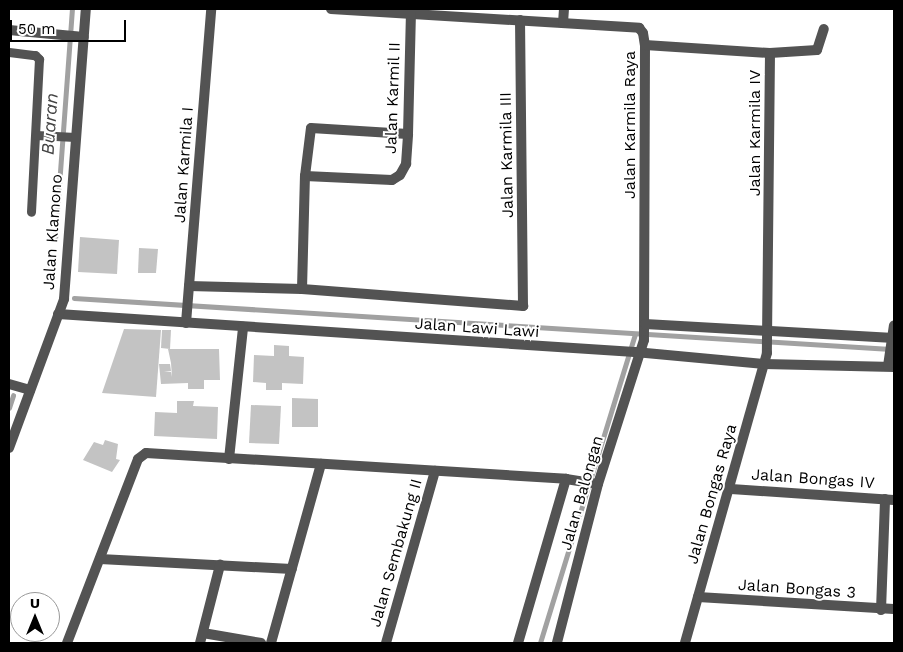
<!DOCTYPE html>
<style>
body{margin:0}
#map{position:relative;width:903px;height:652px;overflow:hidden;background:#fff;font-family:"Work Sans",sans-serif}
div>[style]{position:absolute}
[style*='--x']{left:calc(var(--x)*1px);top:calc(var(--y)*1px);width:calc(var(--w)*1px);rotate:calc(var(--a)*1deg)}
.stream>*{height:4.5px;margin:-2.25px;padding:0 2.25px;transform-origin:2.25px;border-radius:2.25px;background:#a1a1a1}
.building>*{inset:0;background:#c3c3c3}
.service>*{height:9px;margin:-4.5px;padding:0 4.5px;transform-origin:4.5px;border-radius:4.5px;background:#535353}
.minor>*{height:10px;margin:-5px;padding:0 5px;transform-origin:5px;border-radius:5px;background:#535353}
.tertiary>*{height:10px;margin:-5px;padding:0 5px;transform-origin:5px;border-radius:5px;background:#535353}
span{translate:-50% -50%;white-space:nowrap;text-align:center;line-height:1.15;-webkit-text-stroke:4px #fff;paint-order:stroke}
.street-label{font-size:16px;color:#000}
.water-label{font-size:18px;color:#424242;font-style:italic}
.frame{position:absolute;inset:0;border:10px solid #000;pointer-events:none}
.north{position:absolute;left:10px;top:592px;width:50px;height:50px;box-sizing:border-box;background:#fff;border:1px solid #999;border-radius:50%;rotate:0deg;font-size:14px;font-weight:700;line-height:20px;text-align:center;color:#000}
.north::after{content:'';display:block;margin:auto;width:18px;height:22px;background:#000;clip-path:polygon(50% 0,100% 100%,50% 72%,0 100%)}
.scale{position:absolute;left:10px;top:20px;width:116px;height:22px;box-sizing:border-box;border:2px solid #000;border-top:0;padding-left:6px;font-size:15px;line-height:18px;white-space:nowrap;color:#000;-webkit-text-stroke:4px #fff;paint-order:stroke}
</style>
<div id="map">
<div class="stream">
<i style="--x:55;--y:240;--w:232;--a:-85.8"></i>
<i style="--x:74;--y:298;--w:818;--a:3.58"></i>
<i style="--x:9;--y:408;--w:13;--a:-72"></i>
<i style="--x:540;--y:643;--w:322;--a:-72.9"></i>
</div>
<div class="building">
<i style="clip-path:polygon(80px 237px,119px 240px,117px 274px,78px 272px)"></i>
<i style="clip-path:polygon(139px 248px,158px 249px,156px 273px,138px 273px)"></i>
<i style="clip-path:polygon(124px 329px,161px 330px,156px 397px,102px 393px)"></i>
<i style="clip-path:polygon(162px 330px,171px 330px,170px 349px,161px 348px)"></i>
<i style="clip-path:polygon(274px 345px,289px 346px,289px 356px,304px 357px,303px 384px,282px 383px,282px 390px,266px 390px,266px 383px,253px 382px,254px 355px,274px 356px)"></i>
<i style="clip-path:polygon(168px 349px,219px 349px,220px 380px,204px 380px,204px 389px,188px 389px,188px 383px,161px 384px,159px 364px,170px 364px,171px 371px,164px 372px,171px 372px,172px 377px,171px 363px)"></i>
<i style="clip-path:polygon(292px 398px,318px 399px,318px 427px,292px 427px)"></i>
<i style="clip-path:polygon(177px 401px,194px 401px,193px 406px,218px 407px,217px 439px,154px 436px,155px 412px,177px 413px)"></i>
<i style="clip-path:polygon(251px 405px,281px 406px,279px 444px,249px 443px)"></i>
<i style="clip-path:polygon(105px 440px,118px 444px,116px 459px,120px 460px,112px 472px,83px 460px,94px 442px,103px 445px)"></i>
</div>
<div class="service">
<i style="--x:9;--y:52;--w:26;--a:7"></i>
<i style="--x:35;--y:55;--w:6;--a:45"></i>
<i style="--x:39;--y:59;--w:153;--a:93"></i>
<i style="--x:36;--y:135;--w:39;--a:3"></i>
</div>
<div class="minor">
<i style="--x:331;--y:9;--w:309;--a:3.5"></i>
<i style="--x:639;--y:28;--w:6;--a:51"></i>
<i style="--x:643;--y:33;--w:12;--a:81"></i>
<i style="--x:645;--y:45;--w:295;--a:90.2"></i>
<i style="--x:644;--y:340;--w:151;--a:107.7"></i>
<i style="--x:598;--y:484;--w:164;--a:104.5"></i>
<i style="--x:563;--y:23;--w:14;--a:-86"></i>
<i style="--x:9;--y:30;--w:75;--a:5.3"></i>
<i style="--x:645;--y:45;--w:125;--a:3.7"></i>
<i style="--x:770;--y:53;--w:300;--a:90.6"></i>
<i style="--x:767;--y:353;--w:301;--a:105.8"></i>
<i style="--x:770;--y:53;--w:47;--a:-3.7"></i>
<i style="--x:817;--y:50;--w:22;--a:-72"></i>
<i style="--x:305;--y:176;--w:87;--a:2.6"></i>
<i style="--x:392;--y:180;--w:9;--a:-32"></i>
<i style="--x:400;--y:175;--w:13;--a:-61"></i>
<i style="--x:406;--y:164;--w:30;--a:-86"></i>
<i style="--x:408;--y:134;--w:120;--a:-88.6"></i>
<i style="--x:189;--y:286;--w:113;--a:1.5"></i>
<i style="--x:302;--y:289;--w:222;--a:4.4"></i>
<i style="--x:523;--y:306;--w:286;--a:-90.6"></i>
<i style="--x:302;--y:289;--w:113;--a:-88.5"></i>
<i style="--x:305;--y:176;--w:48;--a:-82.9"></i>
<i style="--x:311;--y:128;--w:97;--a:3.5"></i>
<i style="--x:58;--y:314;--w:578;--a:3.77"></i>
<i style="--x:635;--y:352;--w:130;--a:5.3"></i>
<i style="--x:764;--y:364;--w:130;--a:1.3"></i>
<i style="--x:186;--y:323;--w:315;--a:-85.4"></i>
<i style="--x:645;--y:324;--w:249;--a:3.2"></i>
<i style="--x:888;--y:366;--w:41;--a:-81.7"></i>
<i style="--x:9;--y:384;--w:22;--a:16"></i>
<i style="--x:229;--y:459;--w:133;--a:-83.9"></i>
<i style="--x:731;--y:489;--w:163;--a:3.9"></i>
<i style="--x:100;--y:559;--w:192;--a:3"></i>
<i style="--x:698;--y:597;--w:196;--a:3.5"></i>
<i style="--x:881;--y:610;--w:111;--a:-87.9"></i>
<i style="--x:203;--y:633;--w:59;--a:9.8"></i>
<i style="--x:67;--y:643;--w:197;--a:-68.9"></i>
<i style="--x:138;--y:459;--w:10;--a:-37"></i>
<i style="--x:146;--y:453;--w:421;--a:3.5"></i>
<i style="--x:566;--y:479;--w:32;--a:9"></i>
<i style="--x:200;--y:643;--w:81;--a:-75.6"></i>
<i style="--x:271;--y:643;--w:186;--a:-74.4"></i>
<i style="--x:386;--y:643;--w:179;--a:-74.1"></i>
<i style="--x:518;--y:643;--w:171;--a:-73.7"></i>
</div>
<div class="tertiary">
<i style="--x:9;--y:448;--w:159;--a:-69.7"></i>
<i style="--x:64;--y:299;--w:291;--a:-85.7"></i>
</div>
<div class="street-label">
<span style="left:393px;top:98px;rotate:-88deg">Jalan Karmil II</span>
<span style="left:630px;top:125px;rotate:-90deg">Jalan Karmila Raya</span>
<span style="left:755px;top:133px;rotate:-90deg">Jalan Karmila IV</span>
<span style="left:507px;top:155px;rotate:-91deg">Jalan Karmila III</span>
<span style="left:184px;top:165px;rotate:-86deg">Jalan Karmila I</span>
<span style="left:53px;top:232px;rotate:-86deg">Jalan Klamono</span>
<span style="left:477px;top:328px;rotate:4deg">Jalan Lawi Lawi</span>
<span style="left:813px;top:479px;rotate:4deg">Jalan Bongas IV</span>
<span style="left:582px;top:493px;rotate:-74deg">Jalan Balongan</span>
<span style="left:712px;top:494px;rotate:-74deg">Jalan Bongas Raya</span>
<span style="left:396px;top:553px;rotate:-74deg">Jalan Sembakung II</span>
<span style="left:797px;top:589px;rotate:4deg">Jalan Bongas 3</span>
</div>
<div class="water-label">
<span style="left:50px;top:124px;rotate:-86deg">Buaran</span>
</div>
<div class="frame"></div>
<div class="north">U</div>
<div class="scale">50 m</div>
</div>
